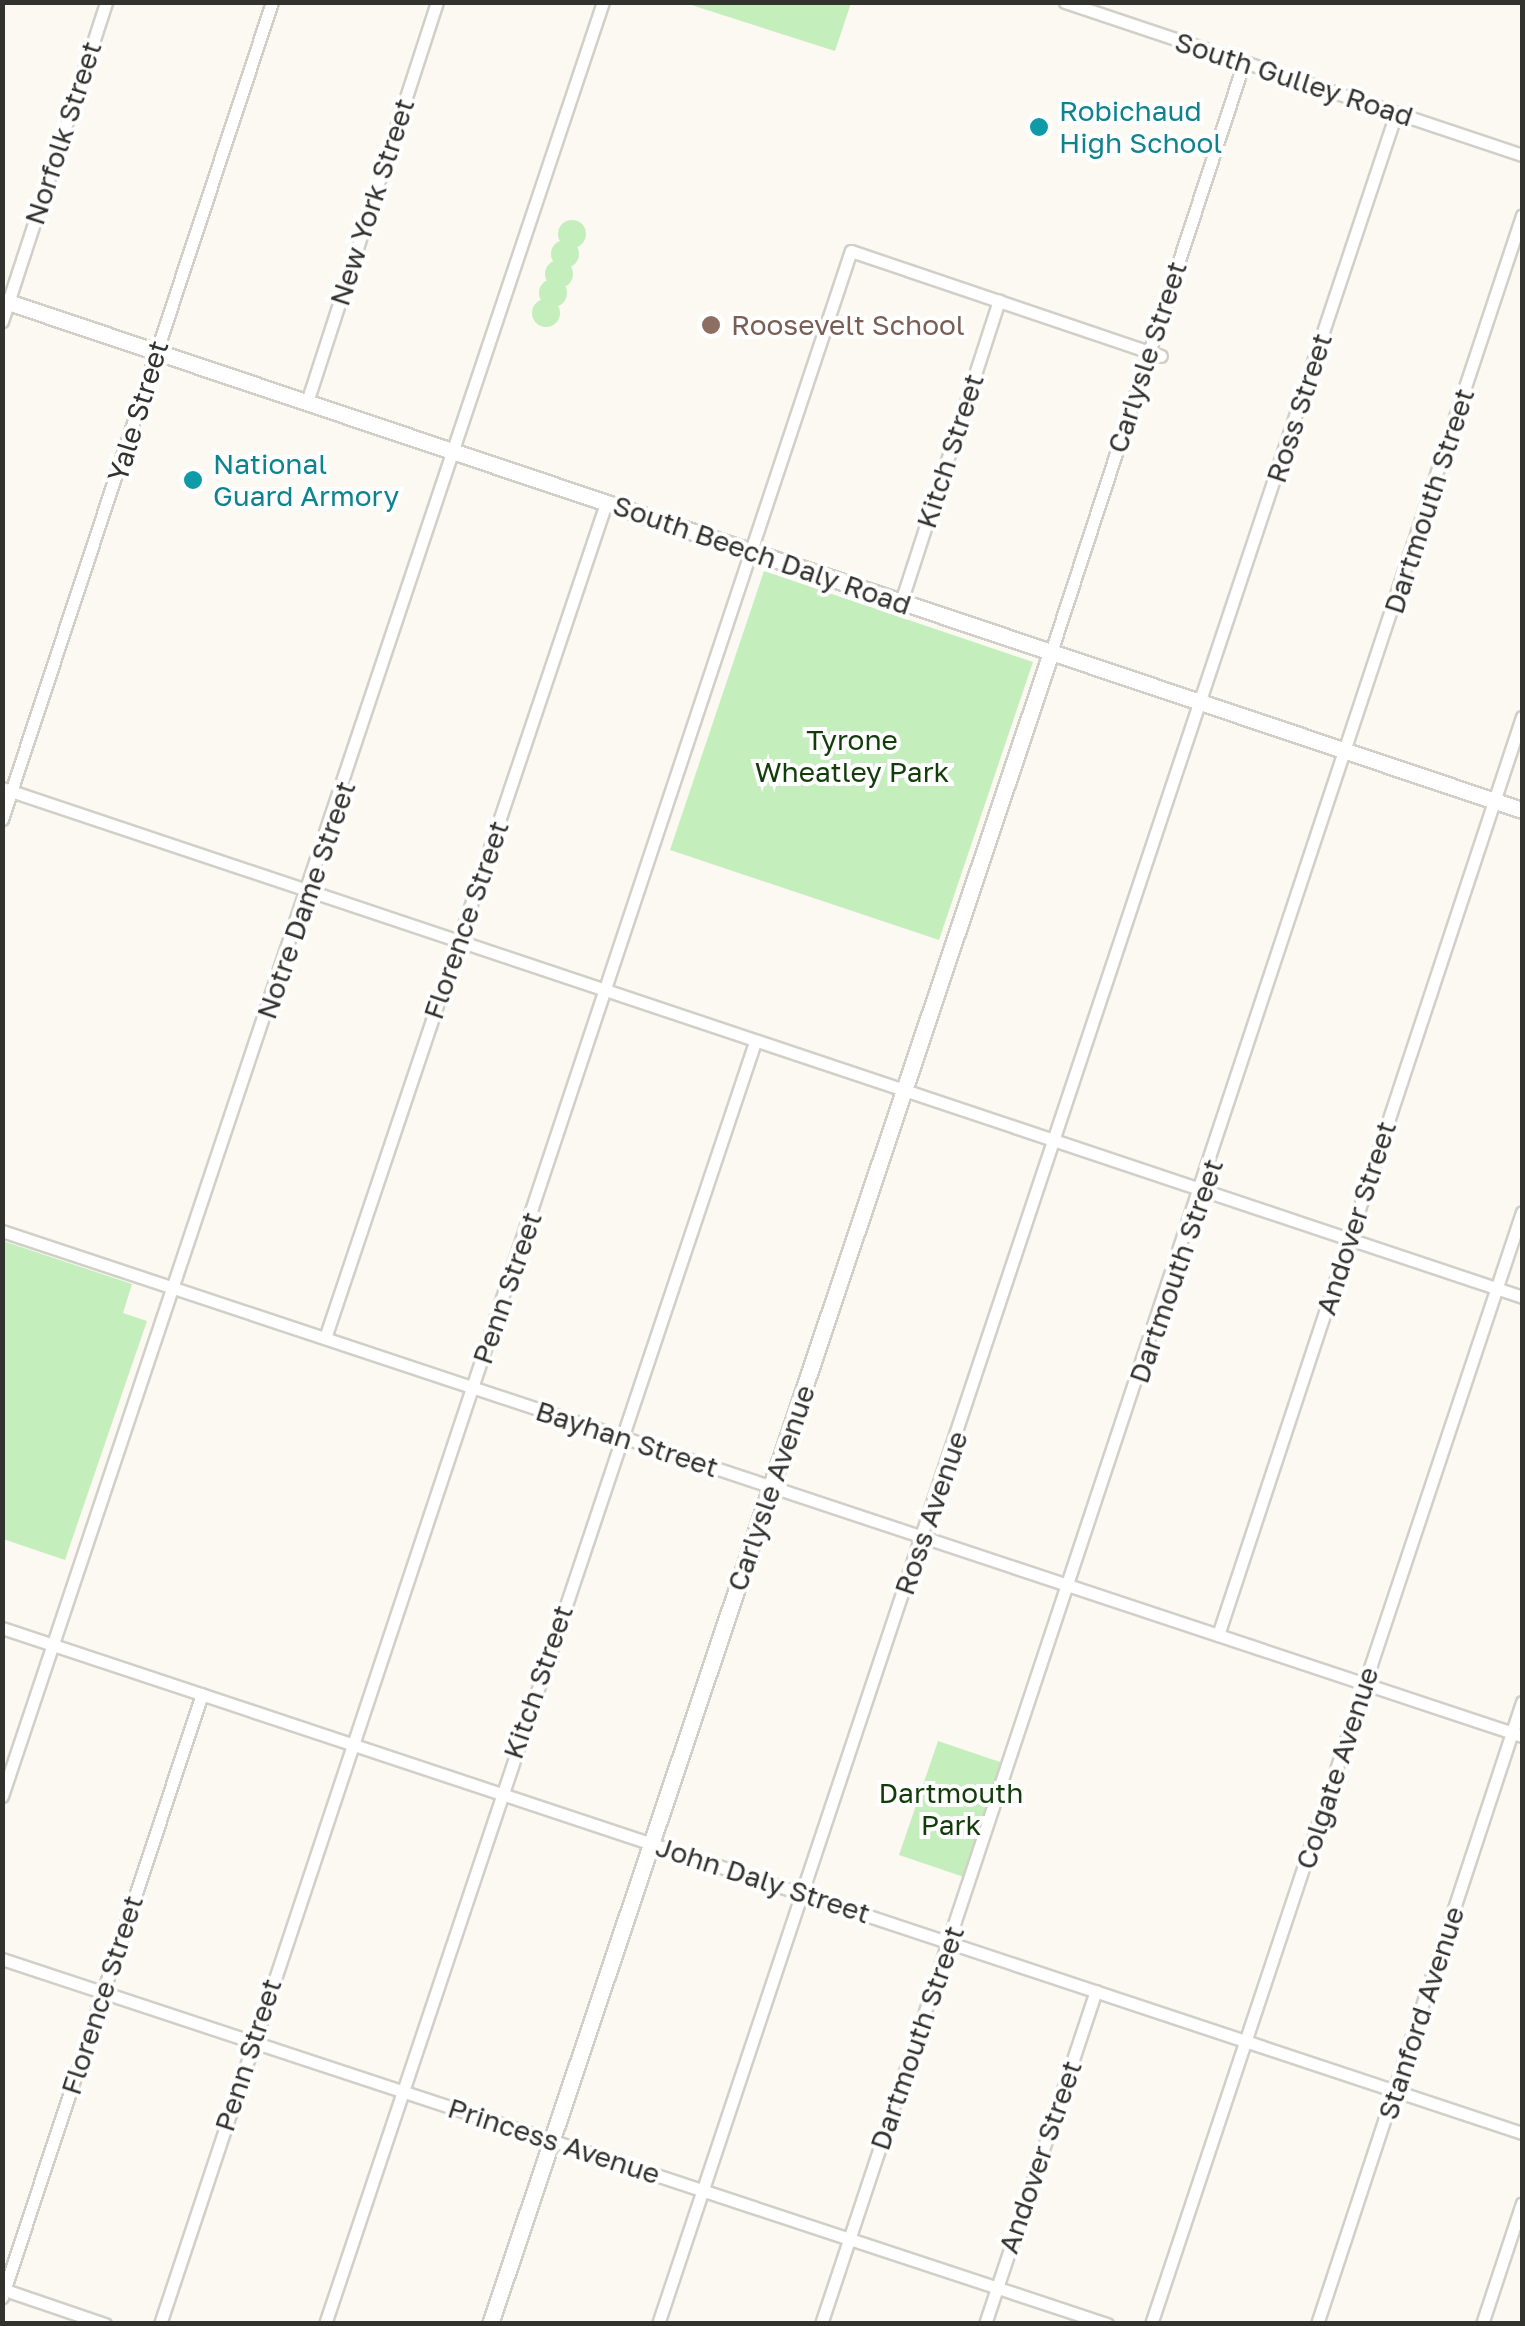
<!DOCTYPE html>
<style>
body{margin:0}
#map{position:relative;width:1525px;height:2326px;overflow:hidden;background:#fbf9f2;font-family:"Golos Text",sans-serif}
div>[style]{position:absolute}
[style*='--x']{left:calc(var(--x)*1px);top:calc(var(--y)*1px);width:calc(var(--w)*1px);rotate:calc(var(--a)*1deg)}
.green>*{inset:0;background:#c5eebd}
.round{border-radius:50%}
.roads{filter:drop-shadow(2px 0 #d1cfc8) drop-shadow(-2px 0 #d1cfc8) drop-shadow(0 2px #d1cfc8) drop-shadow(0 -2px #d1cfc8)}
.street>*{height:11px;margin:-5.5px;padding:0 5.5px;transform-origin:5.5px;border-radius:5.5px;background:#fff}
.secondary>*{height:15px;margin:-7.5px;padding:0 7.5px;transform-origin:7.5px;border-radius:7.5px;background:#fff}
.dots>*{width:28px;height:28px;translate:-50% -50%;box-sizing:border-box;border:5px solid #fff;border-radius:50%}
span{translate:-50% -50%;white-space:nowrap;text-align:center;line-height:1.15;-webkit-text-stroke:8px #fff;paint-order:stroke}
.street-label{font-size:28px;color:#32322f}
.culture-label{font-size:28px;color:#0d838f}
.left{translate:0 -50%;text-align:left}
.education-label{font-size:28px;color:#785e54}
.park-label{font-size:28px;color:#123d0b}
.frame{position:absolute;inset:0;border:5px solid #32322f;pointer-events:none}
</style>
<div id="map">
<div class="green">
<i style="clip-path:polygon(685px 3px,851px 3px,835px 51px)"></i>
<i class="round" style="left:558px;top:220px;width:28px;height:28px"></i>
<i class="round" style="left:551px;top:240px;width:28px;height:28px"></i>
<i class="round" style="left:545px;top:260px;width:28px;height:28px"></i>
<i class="round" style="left:539px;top:279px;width:28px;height:28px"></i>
<i class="round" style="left:532px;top:299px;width:28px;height:28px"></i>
<i style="clip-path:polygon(764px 571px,1033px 662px,939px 940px,670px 850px)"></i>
<i style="clip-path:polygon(3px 1241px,132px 1284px,123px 1313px,147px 1321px,65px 1560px,3px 1539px)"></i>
<i style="clip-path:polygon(938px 1741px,1003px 1763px,964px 1877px,899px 1855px)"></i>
</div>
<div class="roads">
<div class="street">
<i style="--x:1065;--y:2;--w:482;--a:18.5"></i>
<i style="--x:2;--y:321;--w:336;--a:-71.9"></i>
<i style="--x:307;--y:402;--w:421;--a:-72"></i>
<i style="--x:901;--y:602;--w:317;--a:-72"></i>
<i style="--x:1051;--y:652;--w:621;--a:-71.89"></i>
<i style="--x:2;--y:788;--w:1603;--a:18.51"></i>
<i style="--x:2;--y:819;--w:860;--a:-71.71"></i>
<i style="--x:2;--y:1231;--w:1602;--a:18.38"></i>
<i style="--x:325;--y:1338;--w:881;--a:-71.4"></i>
<i style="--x:2;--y:1628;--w:1602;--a:18.38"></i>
<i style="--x:1218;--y:1635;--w:967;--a:-71.68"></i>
<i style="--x:2;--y:1796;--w:1892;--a:-71.48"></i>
<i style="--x:2;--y:1959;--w:1164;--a:18.28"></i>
<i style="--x:2;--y:2289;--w:109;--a:18.8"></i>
<i style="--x:2;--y:2297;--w:635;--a:-71.65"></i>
<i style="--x:160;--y:2324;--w:2185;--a:-71.57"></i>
<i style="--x:851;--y:251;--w:327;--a:18.7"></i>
<i style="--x:325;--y:2324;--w:1352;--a:-71.46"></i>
<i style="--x:658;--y:2324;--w:2331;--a:-71.54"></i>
<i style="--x:821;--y:2324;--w:2222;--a:-71.61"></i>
<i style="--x:985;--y:2324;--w:351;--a:-71.6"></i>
<i style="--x:1151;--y:2324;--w:1172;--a:-71.55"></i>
<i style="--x:1317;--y:2324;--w:655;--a:-71.76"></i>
<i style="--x:1482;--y:2324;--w:127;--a:-71.7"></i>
</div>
<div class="secondary">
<i style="--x:2;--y:300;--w:1603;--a:18.55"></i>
<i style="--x:490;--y:2324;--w:1764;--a:-71.45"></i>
</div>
</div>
<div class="dots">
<i style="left:1039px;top:127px;background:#0f9aa8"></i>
<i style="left:711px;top:325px;background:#8d6e63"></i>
<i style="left:193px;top:480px;background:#0f9aa8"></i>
</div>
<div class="street-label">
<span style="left:1294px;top:79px;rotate:18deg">South Gulley Road</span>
<span style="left:63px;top:133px;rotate:-72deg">Norfolk Street</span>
<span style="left:372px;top:202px;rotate:-72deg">New York Street</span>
<span style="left:1147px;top:357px;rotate:-72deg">Carlysle Street</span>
<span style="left:1299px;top:408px;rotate:-72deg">Ross Street</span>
<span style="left:138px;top:411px;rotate:-73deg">Yale Street</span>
<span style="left:950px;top:451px;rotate:-72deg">Kitch Street</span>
<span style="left:1429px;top:501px;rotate:-72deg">Dartmouth Street</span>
<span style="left:762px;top:555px;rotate:19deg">South Beech Daly Road</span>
<span style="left:306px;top:900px;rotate:-71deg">Notre Dame Street</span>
<span style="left:466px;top:920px;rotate:-71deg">Florence Street</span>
<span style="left:1356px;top:1218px;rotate:-72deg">Andover Street</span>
<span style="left:1176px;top:1271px;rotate:-71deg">Dartmouth Street</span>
<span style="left:507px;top:1288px;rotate:-71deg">Penn Street</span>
<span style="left:627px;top:1439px;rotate:18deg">Bayhan Street</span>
<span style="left:771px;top:1488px;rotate:-71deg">Carlysle Avenue</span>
<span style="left:931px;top:1513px;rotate:-71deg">Ross Avenue</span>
<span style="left:538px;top:1682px;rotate:-71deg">Kitch Street</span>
<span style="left:1337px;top:1768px;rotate:-72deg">Colgate Avenue</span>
<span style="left:763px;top:1880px;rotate:18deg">John Daly Street</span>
<span style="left:102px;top:1995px;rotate:-72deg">Florence Street</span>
<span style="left:1421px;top:2013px;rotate:-72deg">Stanford Avenue</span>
<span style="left:917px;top:2038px;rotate:-71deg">Dartmouth Street</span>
<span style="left:248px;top:2055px;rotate:-72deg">Penn Street</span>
<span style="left:554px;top:2141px;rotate:18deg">Princess Avenue</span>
<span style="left:1040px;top:2157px;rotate:-71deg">Andover Street</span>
</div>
<div class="culture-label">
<span class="left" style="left:1059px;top:127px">Robichaud<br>High School</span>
<span class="left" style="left:213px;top:480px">National<br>Guard Armory</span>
</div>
<div class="education-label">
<span class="left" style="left:731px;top:325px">Roosevelt School</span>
</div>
<div class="park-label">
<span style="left:852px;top:756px">Tyrone<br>Wheatley Park</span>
<span style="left:951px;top:1809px">Dartmouth<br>Park</span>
</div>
<div class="frame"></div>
</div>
